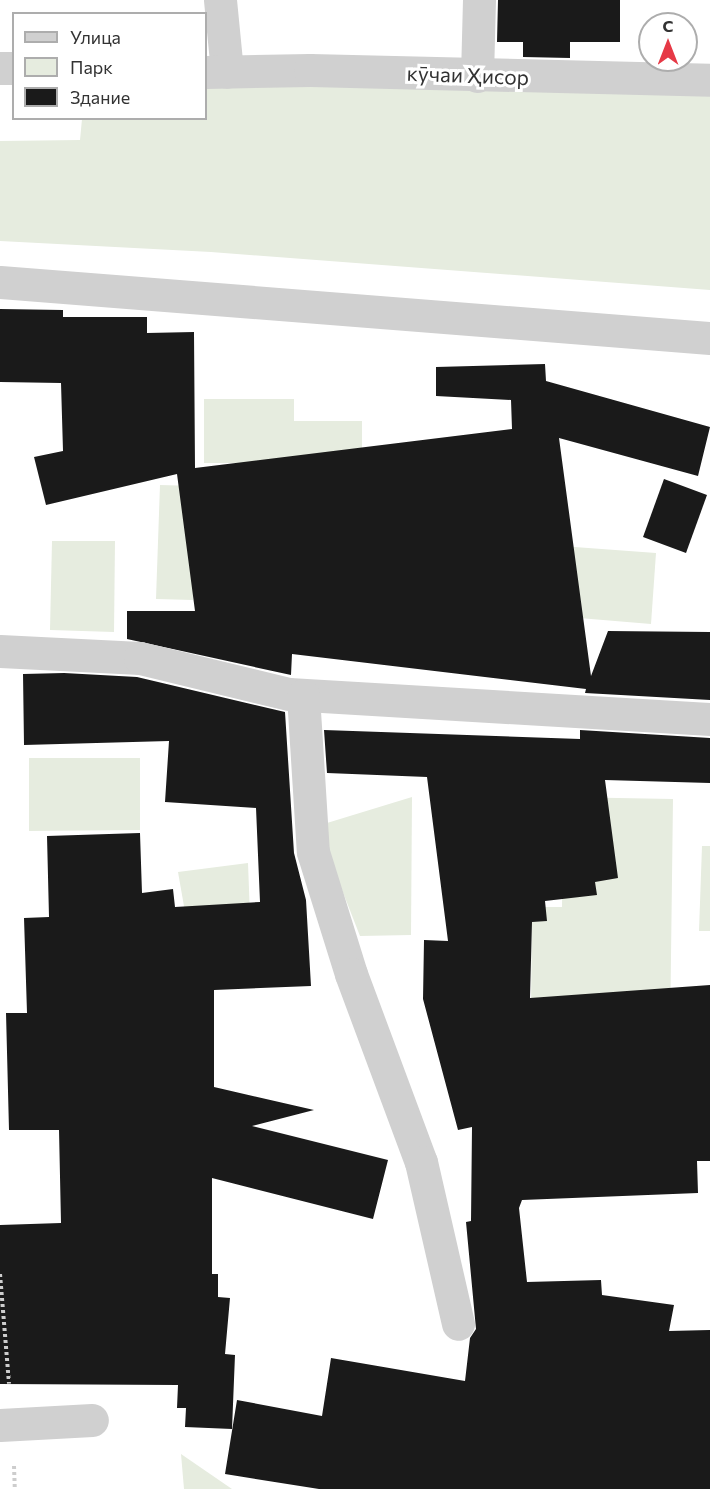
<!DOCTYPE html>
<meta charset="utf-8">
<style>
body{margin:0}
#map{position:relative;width:710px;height:1489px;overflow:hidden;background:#fff;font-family:Commissioner,sans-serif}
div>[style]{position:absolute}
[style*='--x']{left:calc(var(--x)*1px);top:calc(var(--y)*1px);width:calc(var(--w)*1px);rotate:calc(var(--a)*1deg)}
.green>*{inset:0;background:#e6ecdf}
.building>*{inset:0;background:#1a1a1a}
.path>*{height:4px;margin-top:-2px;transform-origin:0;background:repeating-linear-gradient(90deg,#cdcdcd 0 3px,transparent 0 6px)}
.minor>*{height:33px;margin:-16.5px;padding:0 16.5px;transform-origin:16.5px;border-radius:16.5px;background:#d0d0d0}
span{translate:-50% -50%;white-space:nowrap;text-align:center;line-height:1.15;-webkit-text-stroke:6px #fff;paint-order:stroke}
.street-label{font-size:21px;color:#333}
.legend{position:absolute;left:12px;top:12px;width:195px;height:108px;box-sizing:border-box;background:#fff;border:2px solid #adadad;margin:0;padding:8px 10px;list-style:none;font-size:18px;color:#333}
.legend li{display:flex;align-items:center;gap:12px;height:30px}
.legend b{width:30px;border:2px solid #adadad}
.north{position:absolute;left:638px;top:12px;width:60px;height:60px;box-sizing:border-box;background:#fff;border:2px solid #adadad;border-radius:50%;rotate:0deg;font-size:16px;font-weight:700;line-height:24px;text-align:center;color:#333}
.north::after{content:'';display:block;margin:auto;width:21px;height:27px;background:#e63946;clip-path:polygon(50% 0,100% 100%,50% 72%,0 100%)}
</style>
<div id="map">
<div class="green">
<i style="clip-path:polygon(710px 79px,710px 290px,211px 252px,0 241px,0 141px,80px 140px,82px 119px,206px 118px,206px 86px)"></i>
<i style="clip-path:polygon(204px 399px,294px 399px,294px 421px,362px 421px,362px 452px,297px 463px,204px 463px)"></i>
<i style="clip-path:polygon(160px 485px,197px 486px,193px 600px,156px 599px)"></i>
<i style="clip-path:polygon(52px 541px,115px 541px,114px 632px,50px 630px)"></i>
<i style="clip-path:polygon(561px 546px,656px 553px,651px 624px,555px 616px)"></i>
<i style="clip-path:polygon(29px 758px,140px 758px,140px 830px,29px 831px)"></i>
<i style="clip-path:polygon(412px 797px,411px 935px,360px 936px,326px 849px,327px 823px)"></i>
<i style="clip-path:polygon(563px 797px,673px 799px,669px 1116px,530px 1114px,532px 907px,562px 907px)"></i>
<i style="clip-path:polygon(702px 846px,710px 846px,710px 931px,699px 931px)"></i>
<i style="clip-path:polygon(248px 863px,251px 942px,192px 952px,178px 872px)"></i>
<i style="clip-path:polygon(181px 1454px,232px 1489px,184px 1489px)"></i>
</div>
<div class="building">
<i style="clip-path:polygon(498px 0,620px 0,620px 42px,570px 42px,570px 58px,523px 57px,523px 42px,497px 42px)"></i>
<i style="clip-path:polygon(0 309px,63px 310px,63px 317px,147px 317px,147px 333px,194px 332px,195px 468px,512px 429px,511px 400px,436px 396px,436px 367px,545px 364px,546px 381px,710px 427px,698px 476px,559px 438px,591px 676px,608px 631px,710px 632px,710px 700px,585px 693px,586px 689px,292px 654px,291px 675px,127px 639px,127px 611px,195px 611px,177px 474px,46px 505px,34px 457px,63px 451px,61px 383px,0 382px)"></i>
<i style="clip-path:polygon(664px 479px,707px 495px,686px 553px,643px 537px)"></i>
<i style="clip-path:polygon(64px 673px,137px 677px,285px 712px,294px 853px,306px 900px,311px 986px,214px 990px,214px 1087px,314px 1110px,252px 1126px,388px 1160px,373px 1219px,212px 1178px,212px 1274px,218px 1274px,218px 1297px,230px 1298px,225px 1354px,235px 1355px,232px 1429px,185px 1427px,186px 1408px,177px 1408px,178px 1385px,0 1384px,0 1225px,61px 1223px,59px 1130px,9px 1130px,6px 1013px,27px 1013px,24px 918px,49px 917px,47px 836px,140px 833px,142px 893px,173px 889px,175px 907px,260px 902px,256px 808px,165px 802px,169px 741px,24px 745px,23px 674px)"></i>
<i style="clip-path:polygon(324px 730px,580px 739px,580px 730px,710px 738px,710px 783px,605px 780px,618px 878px,595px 882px,597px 895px,545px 901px,547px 921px,532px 922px,530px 998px,710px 985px,710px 1161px,697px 1161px,698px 1193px,522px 1200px,519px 1208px,527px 1282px,601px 1280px,602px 1295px,674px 1305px,669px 1331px,710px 1330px,710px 1489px,319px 1489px,225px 1474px,237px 1400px,322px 1416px,331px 1358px,465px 1381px,470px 1338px,476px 1329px,466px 1222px,471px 1221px,472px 1127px,458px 1130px,423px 999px,424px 940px,448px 941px,427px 777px,327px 773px)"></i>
</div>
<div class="path">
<i style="--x:0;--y:1274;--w:110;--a:85.3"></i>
<i style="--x:14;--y:1466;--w:23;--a:88"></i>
</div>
<div class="minor">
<i style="--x:220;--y:0;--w:72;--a:84.4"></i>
<i style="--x:0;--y:68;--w:14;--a:0"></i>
<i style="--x:206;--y:72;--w:104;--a:-1.1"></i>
<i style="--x:310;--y:70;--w:400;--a:1.4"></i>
<i style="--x:477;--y:76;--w:76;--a:-88.5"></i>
<i style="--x:0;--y:282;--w:712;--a:4.51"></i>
<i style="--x:0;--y:651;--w:140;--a:2.9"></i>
<i style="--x:140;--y:658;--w:153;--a:13.6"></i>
<i style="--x:289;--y:694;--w:422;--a:3.4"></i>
<i style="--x:303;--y:695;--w:157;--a:86.4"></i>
<i style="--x:313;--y:852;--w:128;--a:72.7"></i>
<i style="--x:351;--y:974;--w:201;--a:69.6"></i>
<i style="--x:421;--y:1162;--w:166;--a:77.1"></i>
<i style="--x:0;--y:1425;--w:92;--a:-3.1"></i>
</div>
<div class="street-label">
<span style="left:468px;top:75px;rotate:2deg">кӯчаи Ҳисор</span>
</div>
<ul class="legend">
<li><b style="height:8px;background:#d0d0d0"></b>Улица</li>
<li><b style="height:16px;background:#e6ecdf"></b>Парк</li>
<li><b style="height:16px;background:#1a1a1a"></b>Здание</li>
</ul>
<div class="north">С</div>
</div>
